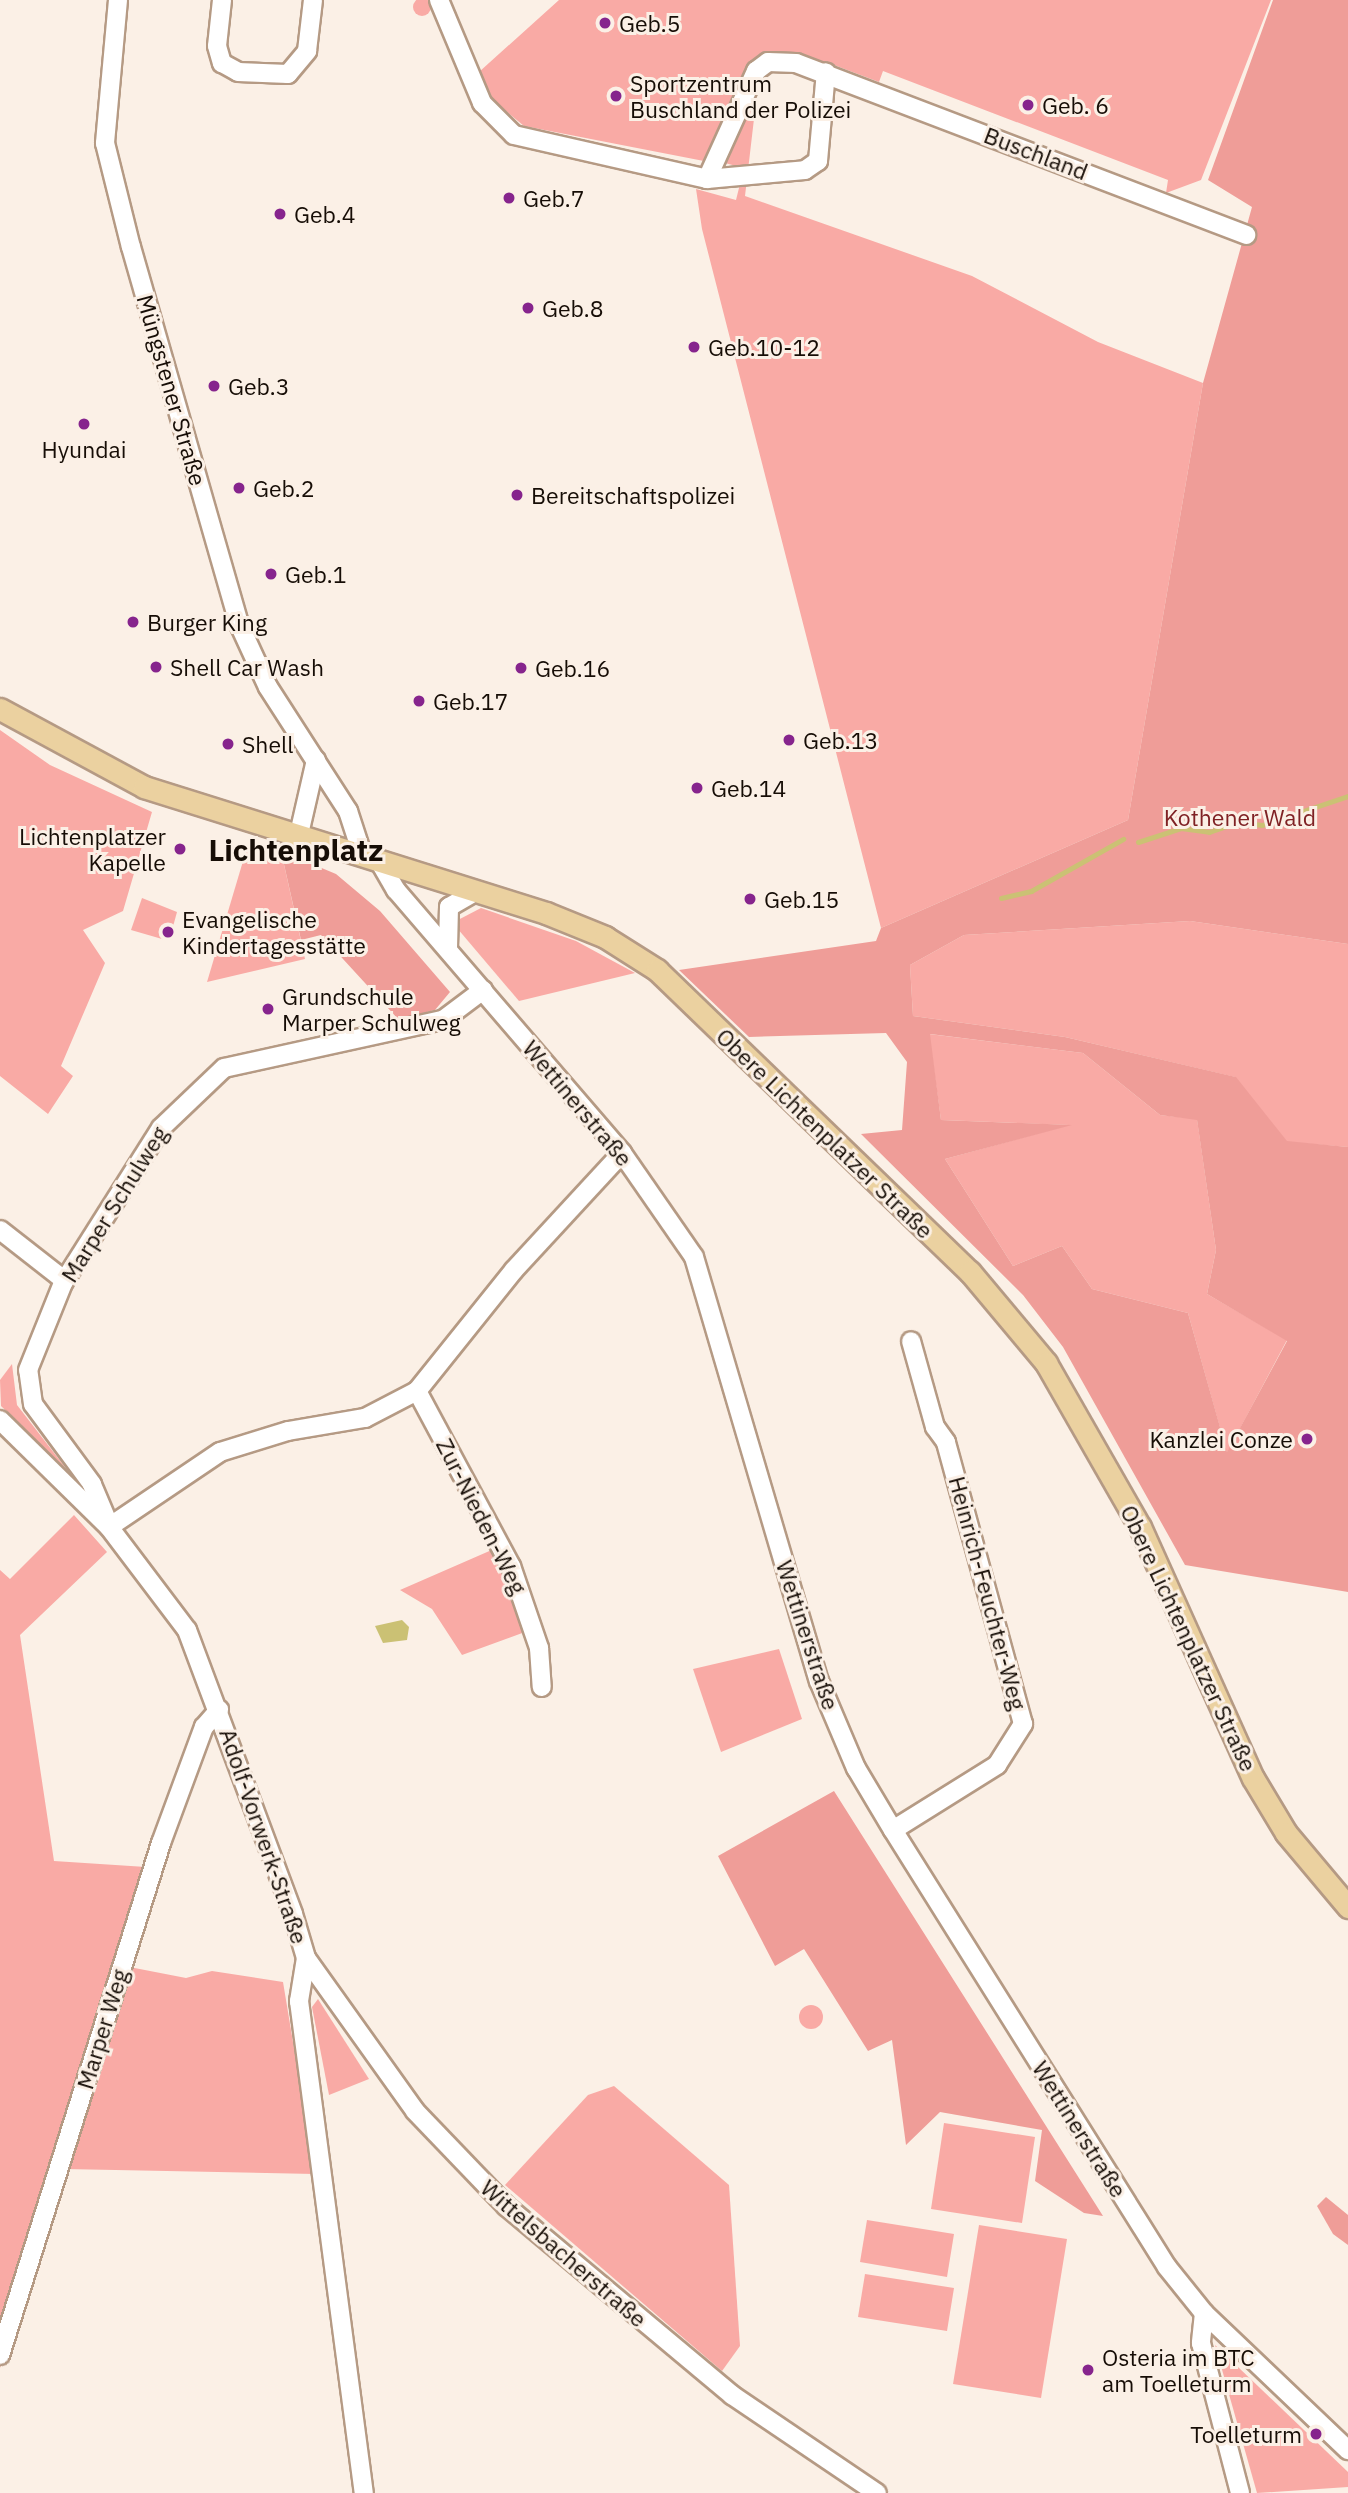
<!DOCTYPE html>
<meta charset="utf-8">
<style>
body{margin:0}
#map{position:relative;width:1348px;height:2493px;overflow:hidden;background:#fbf0e6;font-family:"IBM Plex Sans",sans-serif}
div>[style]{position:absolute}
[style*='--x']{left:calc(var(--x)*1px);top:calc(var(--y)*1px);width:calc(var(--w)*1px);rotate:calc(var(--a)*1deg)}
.green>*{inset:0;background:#f9aaa5}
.round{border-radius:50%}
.forest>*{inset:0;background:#ef9d98}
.water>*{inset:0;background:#cbc174}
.stream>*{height:5px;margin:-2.5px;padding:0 2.5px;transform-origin:2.5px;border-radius:2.5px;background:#cbc174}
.roads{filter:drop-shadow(2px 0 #b59a84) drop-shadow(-2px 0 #b59a84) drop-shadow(0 2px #b59a84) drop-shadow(0 -2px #b59a84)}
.minor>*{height:18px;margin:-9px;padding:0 9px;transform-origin:9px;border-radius:9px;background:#fff}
.major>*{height:21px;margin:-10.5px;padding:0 10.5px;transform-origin:10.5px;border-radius:10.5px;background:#ebd1a0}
.dots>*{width:19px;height:19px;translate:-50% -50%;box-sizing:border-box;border:4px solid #fbf0e6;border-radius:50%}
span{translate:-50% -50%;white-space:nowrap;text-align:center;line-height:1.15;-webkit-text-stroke:6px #fbf0e6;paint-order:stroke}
.poi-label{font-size:23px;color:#160d06}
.left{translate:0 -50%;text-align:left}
.right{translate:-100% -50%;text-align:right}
.street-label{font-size:23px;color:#160d06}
.park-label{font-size:23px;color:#7f2124}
.district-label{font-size:30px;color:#160d06;font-weight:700}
</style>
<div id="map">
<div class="green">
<i class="round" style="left:413px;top:-2px;width:18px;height:18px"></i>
<i style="clip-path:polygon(559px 0,1271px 0,1201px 180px,1166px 193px,1168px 180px,883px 71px,879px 82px,834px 65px,771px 58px,709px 162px,524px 126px,494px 101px,479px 72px)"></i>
<i style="clip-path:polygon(759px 76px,745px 196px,972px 276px,1098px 342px,1203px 383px,1128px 820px,881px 928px,702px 229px,696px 189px,736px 200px,744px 168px,721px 162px)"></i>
<i style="clip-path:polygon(0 730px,50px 765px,152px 812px,123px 911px,83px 930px,105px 963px,61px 1066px,73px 1076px,48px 1114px,0 1076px)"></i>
<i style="clip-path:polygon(249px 841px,281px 851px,305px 959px,207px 982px)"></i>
<i style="clip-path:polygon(142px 898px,177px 912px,169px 941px,131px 930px)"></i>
<i style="clip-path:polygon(481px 908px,576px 941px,635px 973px,519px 1001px,457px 928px,456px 921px)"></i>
<i style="clip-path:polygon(1190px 921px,1348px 944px,1348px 1147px,1287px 1142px,1235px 1077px,1065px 1037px,913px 1016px,910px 965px,964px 935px)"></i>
<i style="clip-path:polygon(929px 1034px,1083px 1053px,1160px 1115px,1197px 1119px,1216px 1250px,1207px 1294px,1287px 1340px,1227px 1453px,1188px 1313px,1092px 1289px,1062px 1246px,1013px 1266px,945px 1159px,1069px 1125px,941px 1120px)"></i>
<i style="clip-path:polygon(12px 1364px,17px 1405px,68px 1471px,1px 1406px,0 1380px)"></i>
<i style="clip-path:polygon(74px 1515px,107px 1552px,20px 1635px,54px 1861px,146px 1867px,114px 1964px,186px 1978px,212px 1971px,283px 1982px,315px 2174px,64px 2169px,0 2368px,0 1570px,10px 1579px)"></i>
<i style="clip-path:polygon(494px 1549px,525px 1632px,462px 1655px,432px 1609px,400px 1590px)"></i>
<i style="clip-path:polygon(779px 1649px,802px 1719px,721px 1752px,693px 1669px)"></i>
<i style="clip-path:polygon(318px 1999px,369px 2079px,329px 2095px,312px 2007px)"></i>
<i class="round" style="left:799px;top:2005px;width:24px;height:24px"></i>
<i style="clip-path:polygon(614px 2086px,729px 2185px,740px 2346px,722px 2371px,505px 2185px,588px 2095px)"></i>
<i style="clip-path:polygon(944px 2123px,1035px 2137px,1022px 2223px,931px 2209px)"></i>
<i style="clip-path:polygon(867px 2220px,954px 2234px,947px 2277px,860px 2262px)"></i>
<i style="clip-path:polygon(979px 2225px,1067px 2239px,1041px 2398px,953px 2384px)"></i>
<i style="clip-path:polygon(865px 2274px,954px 2288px,947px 2331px,858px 2317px)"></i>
<i style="clip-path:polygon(1215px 2345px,1348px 2472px,1348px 2487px,1257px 2493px)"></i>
</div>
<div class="forest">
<i style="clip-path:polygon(evenodd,1273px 0,1348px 0,1348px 944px,1190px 921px,964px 935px,910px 965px,913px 1016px,1065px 1037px,1236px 1077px,1287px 1141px,1348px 1147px,1348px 1592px,1185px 1565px,1063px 1347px,1023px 1295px,861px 1134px,902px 1130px,907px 1062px,886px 1033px,749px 1037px,679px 970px,876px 941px,881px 928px,1128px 820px,1203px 383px,1252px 207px,1208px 180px,1273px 0,930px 1034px,1083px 1053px,1160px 1115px,1197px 1120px,1216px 1250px,1207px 1294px,1287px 1341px,1227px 1452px,1188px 1313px,1092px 1289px,1062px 1246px,1013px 1266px,945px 1159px,1072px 1125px,941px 1120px,930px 1034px)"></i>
<i style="clip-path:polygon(281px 851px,336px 874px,380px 911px,450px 992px,435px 1010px,398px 1019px,321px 935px,301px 940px)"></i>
<i style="clip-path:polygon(834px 1791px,1103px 2216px,1084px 2213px,1035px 2181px,1042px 2130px,940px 2112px,906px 2145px,892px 2040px,868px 2051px,804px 1949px,775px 1966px,718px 1856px)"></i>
<i style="clip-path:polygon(1326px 2197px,1348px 2215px,1348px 2245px,1333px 2234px,1317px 2206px)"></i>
</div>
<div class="water">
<i style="clip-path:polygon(402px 1620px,409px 1627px,407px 1640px,383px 1643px,375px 1626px)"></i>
</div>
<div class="stream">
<i style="--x:1138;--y:842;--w:45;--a:-18"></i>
<i style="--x:1181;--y:828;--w:28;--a:8"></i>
<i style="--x:1209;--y:832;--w:31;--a:-19"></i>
<i style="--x:1238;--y:822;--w:24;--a:7"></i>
<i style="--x:1262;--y:825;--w:91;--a:-18.6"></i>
<i style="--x:1001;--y:898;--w:31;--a:-13"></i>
<i style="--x:1031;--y:891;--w:106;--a:-29.5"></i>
</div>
<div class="roads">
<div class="minor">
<i style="--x:118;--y:0;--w:144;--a:95.2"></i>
<i style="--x:105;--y:143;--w:107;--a:76"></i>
<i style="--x:131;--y:247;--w:392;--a:74"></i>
<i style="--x:239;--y:624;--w:69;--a:65.3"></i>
<i style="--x:268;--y:687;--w:148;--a:57.2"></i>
<i style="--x:348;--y:811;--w:45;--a:72"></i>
<i style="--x:222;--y:0;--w:46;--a:96.2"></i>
<i style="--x:217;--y:46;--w:18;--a:74"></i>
<i style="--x:222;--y:63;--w:18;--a:29"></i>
<i style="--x:238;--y:72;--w:50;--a:2.3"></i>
<i style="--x:288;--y:74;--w:30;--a:-50"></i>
<i style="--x:307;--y:51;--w:51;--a:-83.3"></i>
<i style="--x:439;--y:0;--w:112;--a:67.3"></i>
<i style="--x:482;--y:103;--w:45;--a:45"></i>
<i style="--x:514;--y:135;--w:198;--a:12.8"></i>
<i style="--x:707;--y:179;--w:119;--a:-65.6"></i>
<i style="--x:756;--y:71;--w:15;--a:-37"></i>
<i style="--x:768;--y:62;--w:28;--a:2"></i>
<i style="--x:796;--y:63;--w:482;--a:20.9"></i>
<i style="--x:707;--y:179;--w:98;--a:-5.2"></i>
<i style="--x:805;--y:170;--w:16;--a:-35"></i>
<i style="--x:818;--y:161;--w:89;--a:-84.9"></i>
<i style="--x:299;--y:834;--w:76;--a:-77.1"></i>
<i style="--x:378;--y:859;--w:36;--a:60"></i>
<i style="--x:396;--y:890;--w:347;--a:49.3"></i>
<i style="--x:622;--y:1153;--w:126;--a:55.3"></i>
<i style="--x:694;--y:1257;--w:442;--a:73.6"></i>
<i style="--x:819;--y:1681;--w:95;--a:67"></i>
<i style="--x:856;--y:1768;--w:72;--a:59.2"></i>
<i style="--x:893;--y:1830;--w:516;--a:57.91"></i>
<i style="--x:1167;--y:2267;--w:59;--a:51.2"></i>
<i style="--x:1204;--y:2313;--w:199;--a:43.6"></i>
<i style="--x:448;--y:948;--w:41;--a:-88.6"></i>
<i style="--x:449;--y:907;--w:32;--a:-30"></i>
<i style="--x:0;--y:1230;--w:81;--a:38"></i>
<i style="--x:417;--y:1391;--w:199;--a:61.8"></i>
<i style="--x:511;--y:1566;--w:87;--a:71.1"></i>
<i style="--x:539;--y:1648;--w:39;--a:86"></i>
<i style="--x:0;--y:1420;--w:153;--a:44.5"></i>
<i style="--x:109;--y:1527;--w:129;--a:52.9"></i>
<i style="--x:187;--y:1630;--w:303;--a:69.5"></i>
<i style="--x:293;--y:1914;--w:46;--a:73.5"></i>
<i style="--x:306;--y:1958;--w:44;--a:99.2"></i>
<i style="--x:299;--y:2001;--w:496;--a:82.5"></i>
<i style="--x:107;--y:1520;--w:39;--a:-113"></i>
<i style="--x:92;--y:1484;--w:99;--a:-126.4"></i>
<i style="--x:33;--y:1404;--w:34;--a:-98"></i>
<i style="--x:28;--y:1370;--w:94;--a:-68.1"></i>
<i style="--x:63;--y:1283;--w:183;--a:-57.7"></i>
<i style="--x:161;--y:1128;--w:87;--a:-43.6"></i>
<i style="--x:224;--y:1068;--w:224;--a:-12.4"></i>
<i style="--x:443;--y:1020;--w:50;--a:-36.9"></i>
<i style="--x:109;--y:1527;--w:134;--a:-34"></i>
<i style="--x:220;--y:1452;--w:71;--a:-17.2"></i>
<i style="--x:288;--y:1431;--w:78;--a:-9.6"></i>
<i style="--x:365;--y:1418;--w:59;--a:-27.4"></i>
<i style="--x:417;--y:1391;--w:155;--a:-51.3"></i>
<i style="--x:514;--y:1270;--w:159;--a:-47.3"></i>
<i style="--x:893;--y:1830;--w:123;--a:-32"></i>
<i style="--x:997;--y:1765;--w:49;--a:-57.6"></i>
<i style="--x:1023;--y:1724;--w:292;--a:-105.3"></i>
<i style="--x:946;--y:1442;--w:19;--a:-126"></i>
<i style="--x:935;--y:1427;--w:89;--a:-105.6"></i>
<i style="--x:306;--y:1958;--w:188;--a:54.5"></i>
<i style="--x:415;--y:2111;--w:132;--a:46.2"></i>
<i style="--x:506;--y:2206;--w:295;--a:39.9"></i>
<i style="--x:732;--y:2395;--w:175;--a:34.1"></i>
<i style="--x:1204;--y:2313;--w:30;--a:96"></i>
<i style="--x:1201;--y:2343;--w:155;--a:75.4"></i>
<i style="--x:0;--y:2355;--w:537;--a:-72.54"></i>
<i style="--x:161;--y:1843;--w:124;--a:-69.7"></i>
<i style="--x:204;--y:1727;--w:23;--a:-49"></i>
</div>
<div class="major">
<i style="--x:0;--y:709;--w:164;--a:28.4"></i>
<i style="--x:144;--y:787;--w:421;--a:17.4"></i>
<i style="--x:546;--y:913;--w:64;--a:22.1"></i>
<i style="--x:605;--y:937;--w:62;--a:32.4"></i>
<i style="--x:657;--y:970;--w:435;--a:44"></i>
<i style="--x:970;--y:1272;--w:119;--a:50.1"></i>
<i style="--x:1046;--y:1363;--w:189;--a:60.2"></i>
<i style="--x:1140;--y:1527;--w:275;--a:65.8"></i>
<i style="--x:1253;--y:1778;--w:64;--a:59"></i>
<i style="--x:1286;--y:1833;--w:97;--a:50"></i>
</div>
</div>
<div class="dots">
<i style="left:605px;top:23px;background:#86248d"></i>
<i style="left:616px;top:96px;background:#86248d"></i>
<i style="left:1028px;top:105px;background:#86248d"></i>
<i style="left:509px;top:198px;background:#86248d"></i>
<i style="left:280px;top:214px;background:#86248d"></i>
<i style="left:528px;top:308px;background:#86248d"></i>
<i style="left:694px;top:347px;background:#86248d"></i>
<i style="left:214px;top:386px;background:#86248d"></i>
<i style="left:84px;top:424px;background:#86248d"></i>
<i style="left:239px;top:488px;background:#86248d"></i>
<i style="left:517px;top:495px;background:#86248d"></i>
<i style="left:271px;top:574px;background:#86248d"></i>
<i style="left:133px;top:622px;background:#86248d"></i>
<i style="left:156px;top:667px;background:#86248d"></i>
<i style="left:521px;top:668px;background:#86248d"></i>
<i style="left:419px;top:701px;background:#86248d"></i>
<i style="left:789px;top:740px;background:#86248d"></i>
<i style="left:228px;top:744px;background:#86248d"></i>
<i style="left:697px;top:788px;background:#86248d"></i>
<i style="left:180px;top:849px;background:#86248d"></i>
<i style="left:750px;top:899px;background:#86248d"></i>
<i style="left:168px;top:932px;background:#86248d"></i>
<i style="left:268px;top:1009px;background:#86248d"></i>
<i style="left:1307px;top:1439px;background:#86248d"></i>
<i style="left:1088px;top:2370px;background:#86248d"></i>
<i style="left:1316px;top:2434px;background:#86248d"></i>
</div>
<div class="poi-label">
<span class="left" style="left:619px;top:23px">Geb.5</span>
<span class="left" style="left:630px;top:96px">Sportzentrum<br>Buschland der Polizei</span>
<span class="left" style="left:1042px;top:105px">Geb. 6</span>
<span class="left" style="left:523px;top:198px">Geb.7</span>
<span class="left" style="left:294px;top:214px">Geb.4</span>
<span class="left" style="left:542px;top:308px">Geb.8</span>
<span class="left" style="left:708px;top:347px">Geb.10-12</span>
<span class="left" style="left:228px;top:386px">Geb.3</span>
<span style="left:84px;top:449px">Hyundai</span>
<span class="left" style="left:253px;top:488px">Geb.2</span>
<span class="left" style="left:531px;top:495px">Bereitschaftspolizei</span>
<span class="left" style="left:285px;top:574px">Geb.1</span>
<span class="left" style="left:147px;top:622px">Burger King</span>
<span class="left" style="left:170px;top:667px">Shell Car Wash</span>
<span class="left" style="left:535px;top:668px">Geb.16</span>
<span class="left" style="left:433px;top:701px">Geb.17</span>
<span class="left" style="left:803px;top:740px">Geb.13</span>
<span class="left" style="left:242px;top:744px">Shell</span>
<span class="left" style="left:711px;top:788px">Geb.14</span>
<span class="right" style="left:166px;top:849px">Lichtenplatzer<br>Kapelle</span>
<span class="left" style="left:764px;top:899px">Geb.15</span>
<span class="left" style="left:182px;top:932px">Evangelische<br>Kindertagesstätte</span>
<span class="left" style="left:282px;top:1009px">Grundschule<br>Marper Schulweg</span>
<span class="right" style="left:1293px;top:1439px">Kanzlei Conze</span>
<span class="left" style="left:1102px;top:2370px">Osteria im BTC<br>am Toelleturm</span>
<span class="right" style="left:1302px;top:2434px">Toelleturm</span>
</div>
<div class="street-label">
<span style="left:1036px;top:153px;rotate:21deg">Buschland</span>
<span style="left:172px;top:390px;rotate:74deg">Müngstener Straße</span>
<span style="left:578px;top:1103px;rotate:50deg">Wettinerstraße</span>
<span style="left:825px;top:1133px;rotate:44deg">Obere Lichtenplatzer Straße</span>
<span style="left:114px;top:1204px;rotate:-58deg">Marper Schulweg</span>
<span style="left:482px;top:1516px;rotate:63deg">Zur-Nieden-Weg</span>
<span style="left:988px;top:1593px;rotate:75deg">Heinrich-Feuchter-Weg</span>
<span style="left:808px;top:1635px;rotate:72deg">Wettinerstraße</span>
<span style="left:1189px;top:1638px;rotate:65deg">Obere Lichtenplatzer Straße</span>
<span style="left:264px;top:1836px;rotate:71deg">Adolf-Vorwerk-Straße</span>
<span style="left:102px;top:2029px;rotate:-73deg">Marper Weg</span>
<span style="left:1080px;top:2129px;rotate:58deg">Wettinerstraße</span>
<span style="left:564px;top:2253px;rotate:41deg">Wittelsbacherstraße</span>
</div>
<div class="park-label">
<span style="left:1240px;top:817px">Kothener Wald</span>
</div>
<div class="district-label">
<span style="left:296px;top:850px">Lichtenplatz</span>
</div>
</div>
